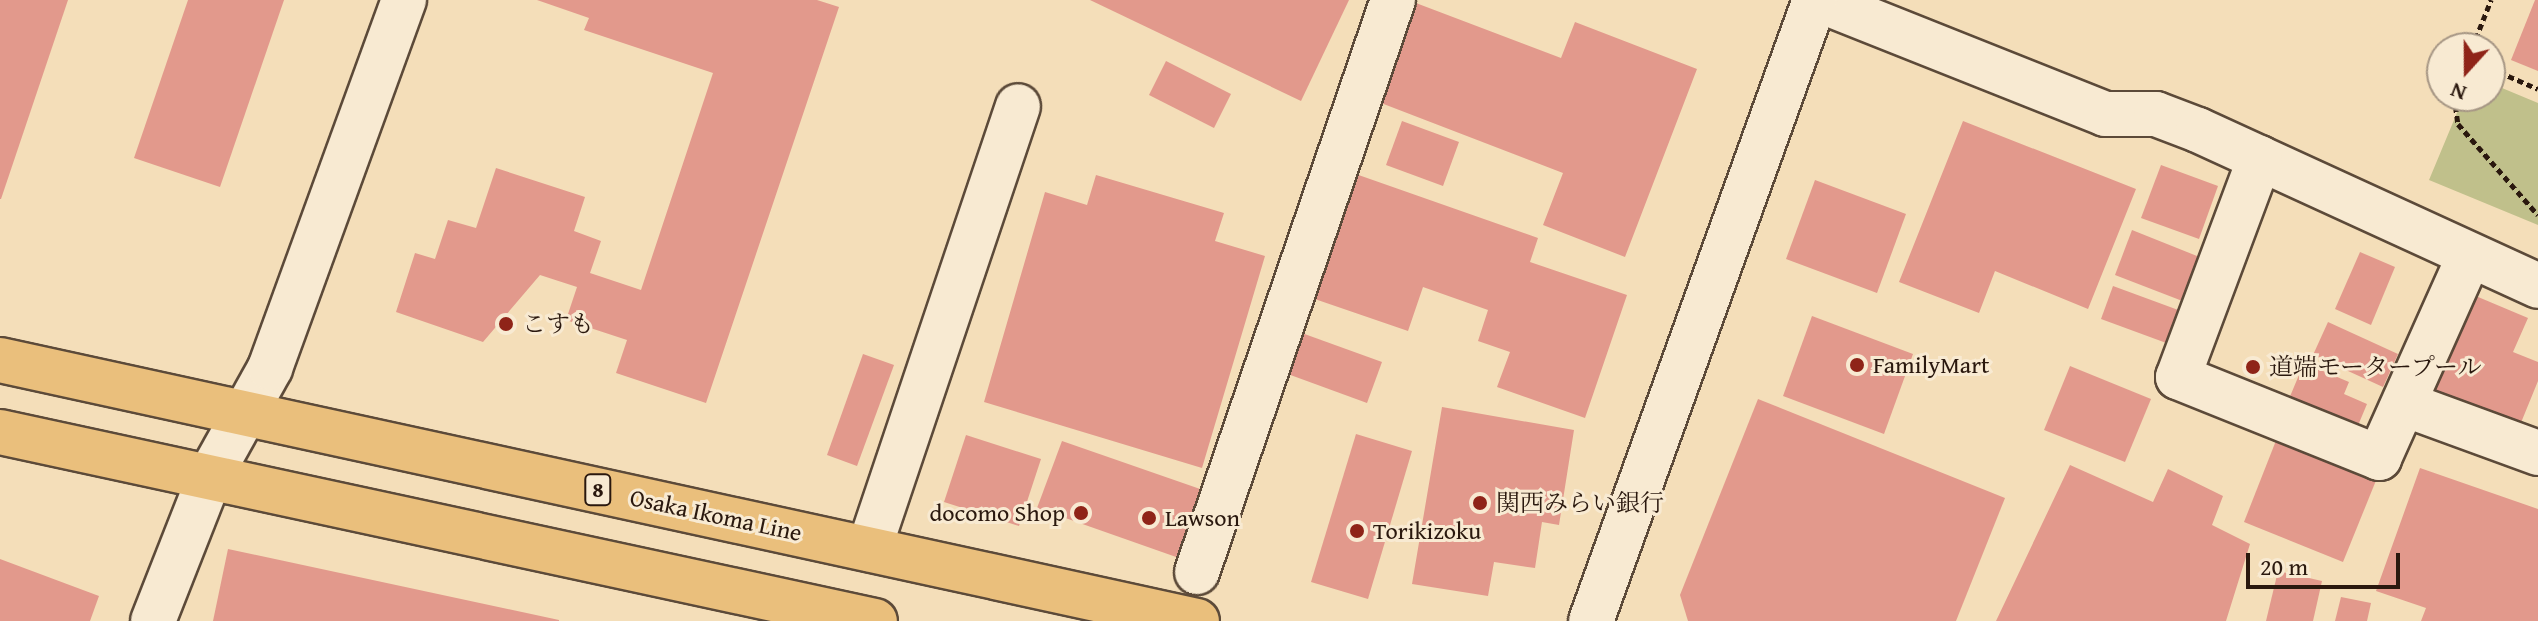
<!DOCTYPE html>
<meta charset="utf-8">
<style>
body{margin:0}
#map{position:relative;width:2538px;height:621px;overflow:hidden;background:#f4deb9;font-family:"Gentium Book Plus","Noto Serif JP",serif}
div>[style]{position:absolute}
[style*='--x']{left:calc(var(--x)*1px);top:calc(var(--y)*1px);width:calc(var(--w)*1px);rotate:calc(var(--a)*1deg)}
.green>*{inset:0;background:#c0c08b}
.building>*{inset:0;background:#e2998c}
.path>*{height:5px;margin-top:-2.5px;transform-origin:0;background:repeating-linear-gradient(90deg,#2a180e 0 6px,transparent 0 10px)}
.roads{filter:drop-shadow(2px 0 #5c4a39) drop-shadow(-2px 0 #5c4a39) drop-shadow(0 2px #5c4a39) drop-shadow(0 -2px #5c4a39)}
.minor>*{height:44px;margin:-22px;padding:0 22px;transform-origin:22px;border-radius:22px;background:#f8ead2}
.major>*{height:44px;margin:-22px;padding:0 22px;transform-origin:22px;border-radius:22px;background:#eabf7c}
.dots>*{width:22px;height:22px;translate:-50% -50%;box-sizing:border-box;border:4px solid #f8ead2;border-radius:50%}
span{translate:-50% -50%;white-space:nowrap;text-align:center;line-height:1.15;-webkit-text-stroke:6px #f8ead2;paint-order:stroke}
.shield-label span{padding:2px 6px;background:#f8ead2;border:2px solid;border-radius:6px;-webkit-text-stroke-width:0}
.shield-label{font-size:22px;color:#2a180e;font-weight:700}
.poi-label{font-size:24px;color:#2a180e}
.left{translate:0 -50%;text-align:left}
.right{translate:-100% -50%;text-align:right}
.street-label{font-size:24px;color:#2a180e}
.north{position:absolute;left:2426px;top:32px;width:80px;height:80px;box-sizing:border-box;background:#f8ead2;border:2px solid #a69684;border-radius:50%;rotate:201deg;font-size:22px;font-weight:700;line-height:32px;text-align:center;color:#2a180e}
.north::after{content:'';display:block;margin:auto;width:28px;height:36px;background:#8f2418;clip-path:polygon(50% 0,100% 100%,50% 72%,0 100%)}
.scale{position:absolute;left:2246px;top:553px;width:154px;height:36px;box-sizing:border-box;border:4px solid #2a180e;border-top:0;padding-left:10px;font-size:24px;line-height:28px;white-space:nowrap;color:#2a180e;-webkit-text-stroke:6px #f8ead2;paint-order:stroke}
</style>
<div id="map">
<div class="green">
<i style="clip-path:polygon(2490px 83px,2538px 103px,2538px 225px,2429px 180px,2464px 96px,2490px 96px)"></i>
</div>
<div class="building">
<i style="clip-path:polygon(0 0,68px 0,1px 199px,0 199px)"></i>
<i style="clip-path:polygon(188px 0,284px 0,220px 187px,134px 158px)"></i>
<i style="clip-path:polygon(537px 0,817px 0,839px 7px,706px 403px,616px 373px,627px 340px,566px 320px,577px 287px,540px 275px,483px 342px,396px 312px,415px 253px,435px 259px,448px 220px,476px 228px,496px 168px,585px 197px,574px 231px,601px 241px,590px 273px,641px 290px,713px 73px,584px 30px,589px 18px)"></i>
<i style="clip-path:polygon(1090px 0,1349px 0,1301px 101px)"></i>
<i style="clip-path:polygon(1408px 0,1561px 58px,1575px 22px,1697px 69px,1625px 257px,1543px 225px,1563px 173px,1368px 98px)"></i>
<i style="clip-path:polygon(2535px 0,2538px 0,2538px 71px,2511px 60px)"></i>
<i style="clip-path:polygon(1166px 61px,1231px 94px,1214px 128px,1149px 95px)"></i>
<i style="clip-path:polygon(1402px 121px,1459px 142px,1443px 186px,1386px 165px)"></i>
<i style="clip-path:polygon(1963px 121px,2136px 189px,2088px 309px,1995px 271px,1979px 313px,1899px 282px)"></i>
<i style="clip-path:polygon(2161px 165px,2218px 186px,2199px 239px,2141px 218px)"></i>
<i style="clip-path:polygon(1350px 172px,1538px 238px,1530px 262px,1627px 295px,1585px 418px,1497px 387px,1510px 352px,1478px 341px,1488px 310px,1423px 287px,1408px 331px,1306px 296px)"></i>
<i style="clip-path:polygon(1096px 175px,1224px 213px,1215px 241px,1265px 256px,1202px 468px,984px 402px,1045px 192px,1087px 205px)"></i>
<i style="clip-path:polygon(1815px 180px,1906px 214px,1877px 293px,1786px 259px)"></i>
<i style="clip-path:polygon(2132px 230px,2202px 258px,2185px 302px,2115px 275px)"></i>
<i style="clip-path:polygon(2360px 252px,2395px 267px,2371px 325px,2335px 309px)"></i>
<i style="clip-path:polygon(2113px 286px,2181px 311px,2169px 344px,2101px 319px)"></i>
<i style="clip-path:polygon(2471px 294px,2528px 318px,2513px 352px,2538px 362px,2538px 381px,2518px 430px,2431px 394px)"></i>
<i style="clip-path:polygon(1812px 316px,1913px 354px,1884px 434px,1783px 396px)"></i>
<i style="clip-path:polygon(2328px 322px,2398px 354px,2383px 387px,2313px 355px)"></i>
<i style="clip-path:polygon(1299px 332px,1382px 362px,1367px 403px,1285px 373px)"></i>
<i style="clip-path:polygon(863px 354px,894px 365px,857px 466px,827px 455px)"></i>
<i style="clip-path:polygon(2304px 363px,2349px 382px,2344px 394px,2367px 404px,2354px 435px,2286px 406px)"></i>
<i style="clip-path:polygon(2070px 366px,2151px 399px,2125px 462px,2044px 430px)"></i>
<i style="clip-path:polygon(1758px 399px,2005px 498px,1956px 621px,1688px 621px,1680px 595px)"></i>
<i style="clip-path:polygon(1442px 407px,1574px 430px,1559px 525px,1542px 522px,1535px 568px,1494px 562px,1488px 596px,1412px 584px)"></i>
<i style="clip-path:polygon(1356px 434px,1412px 451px,1368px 599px,1311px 582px)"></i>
<i style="clip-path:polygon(966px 435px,1041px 459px,1019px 526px,944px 502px)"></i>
<i style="clip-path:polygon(2277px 438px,2377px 478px,2343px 562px,2244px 522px)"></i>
<i style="clip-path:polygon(1062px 441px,1203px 490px,1179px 558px,1037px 508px)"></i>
<i style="clip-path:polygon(2070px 465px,2153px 502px,2168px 469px,2223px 496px,2212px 525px,2250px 544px,2226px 621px,1996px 621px)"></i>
<i style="clip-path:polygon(2420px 468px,2538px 509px,2538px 621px,2421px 621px,2426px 608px,2376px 591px)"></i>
<i style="clip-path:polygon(228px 549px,559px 620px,559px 621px,213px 621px)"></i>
<i style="clip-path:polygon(0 559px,99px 596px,90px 621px,0 621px)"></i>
<i style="clip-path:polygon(2278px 571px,2322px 581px,2313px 621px,2266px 621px)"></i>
<i style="clip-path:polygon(2341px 597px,2371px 603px,2367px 621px,2335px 621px)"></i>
</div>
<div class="path">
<i style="--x:2472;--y:48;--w:52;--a:-68.4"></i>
<i style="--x:2490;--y:68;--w:52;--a:23.6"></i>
<i style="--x:2454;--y:96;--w:28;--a:82"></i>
<i style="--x:2458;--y:124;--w:121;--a:48.7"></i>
</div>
<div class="roads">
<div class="minor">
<i style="--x:1819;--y:0;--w:308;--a:21.7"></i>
<i style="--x:2105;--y:114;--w:51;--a:0"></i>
<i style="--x:2156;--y:114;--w:45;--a:20.9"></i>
<i style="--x:2198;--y:130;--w:374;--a:24.6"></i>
<i style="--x:2260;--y:158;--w:234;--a:110.5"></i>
<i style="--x:2178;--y:377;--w:217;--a:21.9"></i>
<i style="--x:2379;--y:458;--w:222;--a:-65.9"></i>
<i style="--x:2407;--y:405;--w:140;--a:20.1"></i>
<i style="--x:869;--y:549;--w:467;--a:-71.4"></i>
<i style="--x:1197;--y:572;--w:605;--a:-71.09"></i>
<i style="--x:153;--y:621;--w:156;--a:-68.5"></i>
<i style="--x:210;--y:476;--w:124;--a:-60.9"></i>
<i style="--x:270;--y:368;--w:392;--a:-70"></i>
<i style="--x:1591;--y:621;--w:660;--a:-70.17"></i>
</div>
<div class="major">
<i style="--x:0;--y:360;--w:1225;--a:12.3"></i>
<i style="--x:0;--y:432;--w:895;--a:12.19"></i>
</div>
</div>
<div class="dots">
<i style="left:506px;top:324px;background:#8f2418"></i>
<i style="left:1857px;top:365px;background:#8f2418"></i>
<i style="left:2253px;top:367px;background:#8f2418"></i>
<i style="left:1480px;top:503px;background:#8f2418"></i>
<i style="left:1081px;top:513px;background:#8f2418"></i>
<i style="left:1149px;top:518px;background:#8f2418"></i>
<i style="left:1357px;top:531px;background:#8f2418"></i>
</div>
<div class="shield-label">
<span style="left:598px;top:490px">8</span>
</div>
<div class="poi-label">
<span class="left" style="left:522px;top:324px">こすも</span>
<span class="left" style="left:1873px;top:365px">FamilyMart</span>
<span class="left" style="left:2269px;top:367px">道端モータープール</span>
<span class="left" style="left:1496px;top:503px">関西みらい銀行</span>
<span class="right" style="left:1065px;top:513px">docomo Shop</span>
<span class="left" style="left:1165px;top:518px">Lawson</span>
<span class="left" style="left:1373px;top:531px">Torikizoku</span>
</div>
<div class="street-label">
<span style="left:716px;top:515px;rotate:12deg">Osaka Ikoma Line</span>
</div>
<div class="north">N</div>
<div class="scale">20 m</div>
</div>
